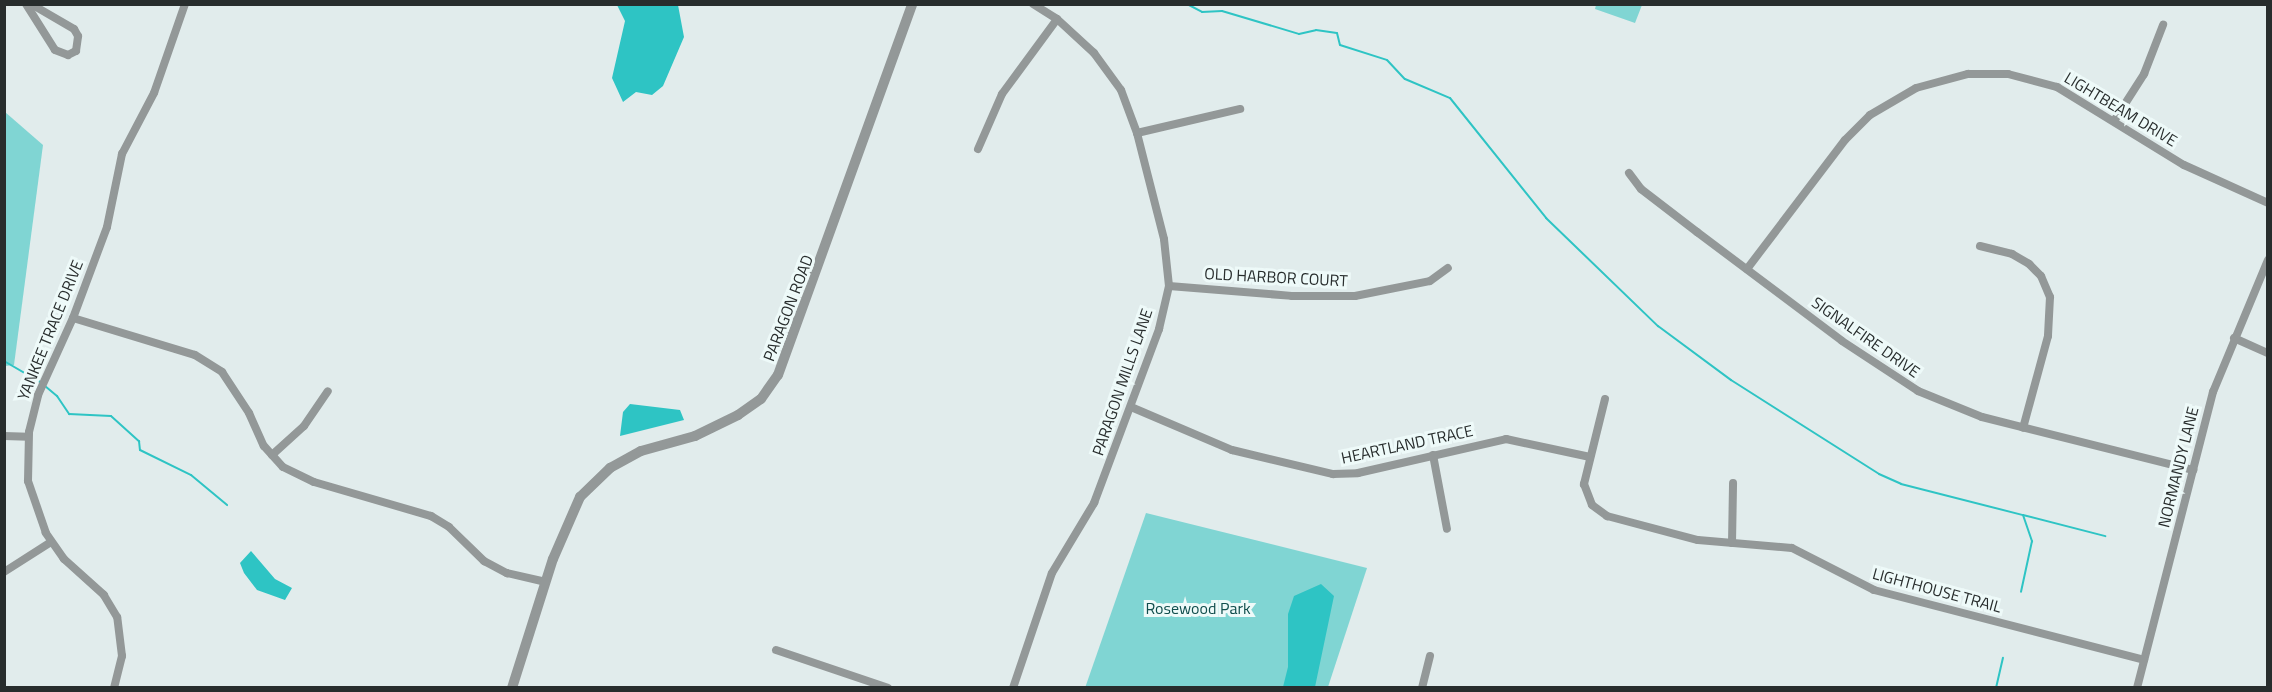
<!DOCTYPE html>
<style>
body{margin:0}
#map{position:relative;width:2272px;height:692px;overflow:hidden;background:#e1ecec;font-family:"Titillium Web",sans-serif}
div>[style]{position:absolute}
[style*='--x']{left:calc(var(--x)*1px);top:calc(var(--y)*1px);width:calc(var(--w)*1px);rotate:calc(var(--a)*1deg)}
.green>*{inset:0;background:#80d5d3}
.water>*{inset:0;background:#2ec4c4}
.stream>*{height:2px;margin:-1px;padding:0 1px;transform-origin:1px;border-radius:1px;background:#2ec4c4}
.minor>*{height:8px;margin:-4px;padding:0 4px;transform-origin:4px;border-radius:4px;background:#939898}
.tertiary>*{height:10px;margin:-5px;padding:0 5px;transform-origin:5px;border-radius:5px;background:#939898}
span{translate:-50% -50%;white-space:nowrap;text-align:center;line-height:1.15;-webkit-text-stroke:6px #eefaf9;paint-order:stroke}
.street-label{font-size:16px;color:#282d2d}
.park-label{font-size:16px;color:#104e4d}
.frame{position:absolute;inset:0;border:6px solid #282d2d;pointer-events:none}
</style>
<div id="map">
<div class="green">
<i style="clip-path:polygon(1596px 5px,1596px 4px,1642px 5px,1635px 23px,1595px 9px)"></i>
<i style="clip-path:polygon(5px 112px,43px 145px,14px 365px,5px 366px)"></i>
<i style="clip-path:polygon(1146px 513px,1367px 568px,1328px 687px,1085px 688px)"></i>
</div>
<div class="water">
<i style="clip-path:polygon(617px 5px,678px 5px,684px 37px,663px 86px,652px 95px,636px 92px,623px 102px,612px 78px,625px 21px)"></i>
<i style="clip-path:polygon(630px 404px,680px 410px,684px 420px,620px 436px,623px 412px)"></i>
<i style="clip-path:polygon(251px 551px,275px 579px,292px 588px,285px 600px,257px 590px,244px 573px,240px 563px)"></i>
<i style="clip-path:polygon(1321px 584px,1334px 596px,1315px 687px,1283px 687px,1288px 667px,1288px 614px,1294px 596px)"></i>
</div>
<div class="stream">
<i style="--x:1187;--y:4;--w:17;--a:28"></i>
<i style="--x:1202;--y:12;--w:20;--a:-3"></i>
<i style="--x:1222;--y:11;--w:80;--a:16.6"></i>
<i style="--x:1299;--y:34;--w:17;--a:-13"></i>
<i style="--x:1316;--y:30;--w:21;--a:8"></i>
<i style="--x:1337;--y:33;--w:12;--a:76"></i>
<i style="--x:1340;--y:45;--w:49;--a:17.7"></i>
<i style="--x:1387;--y:60;--w:26;--a:47"></i>
<i style="--x:1405;--y:79;--w:49;--a:22.9"></i>
<i style="--x:1450;--y:98;--w:154;--a:51.3"></i>
<i style="--x:1546;--y:218;--w:156;--a:44"></i>
<i style="--x:1658;--y:326;--w:91;--a:36.5"></i>
<i style="--x:1731;--y:380;--w:175;--a:32.4"></i>
<i style="--x:1879;--y:474;--w:24;--a:24"></i>
<i style="--x:1901;--y:484;--w:126;--a:14.3"></i>
<i style="--x:2023;--y:515;--w:28;--a:71"></i>
<i style="--x:2032;--y:541;--w:52;--a:102.2"></i>
<i style="--x:4;--y:361;--w:42;--a:30.3"></i>
<i style="--x:45;--y:386;--w:16;--a:40"></i>
<i style="--x:57;--y:396;--w:22;--a:56"></i>
<i style="--x:69;--y:414;--w:42;--a:2.7"></i>
<i style="--x:111;--y:416;--w:38;--a:42"></i>
<i style="--x:139;--y:441;--w:9;--a:84"></i>
<i style="--x:140;--y:450;--w:57;--a:26.1"></i>
<i style="--x:191;--y:475;--w:47;--a:39.8"></i>
<i style="--x:2023;--y:515;--w:85;--a:14.4"></i>
<i style="--x:1996;--y:688;--w:31;--a:-77"></i>
</div>
<div class="minor">
<i style="--x:26;--y:4;--w:54;--a:57.8"></i>
<i style="--x:55;--y:50;--w:14;--a:21"></i>
<i style="--x:68;--y:55;--w:9;--a:-27"></i>
<i style="--x:76;--y:51;--w:15;--a:-82"></i>
<i style="--x:78;--y:36;--w:8;--a:-120"></i>
<i style="--x:74;--y:29;--w:50;--a:-149.8"></i>
<i style="--x:2114;--y:121;--w:56;--a:-57.4"></i>
<i style="--x:2144;--y:74;--w:53;--a:-68.8"></i>
<i style="--x:1137;--y:133;--w:106;--a:-13.1"></i>
<i style="--x:978;--y:149;--w:60;--a:-66.4"></i>
<i style="--x:1002;--y:94;--w:93;--a:-53.7"></i>
<i style="--x:1629;--y:173;--w:20;--a:53"></i>
<i style="--x:1641;--y:189;--w:71;--a:37.5"></i>
<i style="--x:1697;--y:232;--w:181;--a:36.9"></i>
<i style="--x:1842;--y:341;--w:91;--a:33.3"></i>
<i style="--x:1918;--y:391;--w:69;--a:22.1"></i>
<i style="--x:1982;--y:417;--w:218;--a:14.1"></i>
<i style="--x:1980;--y:246;--w:33;--a:14"></i>
<i style="--x:2012;--y:254;--w:20;--a:30"></i>
<i style="--x:2029;--y:264;--w:17;--a:45"></i>
<i style="--x:2041;--y:276;--w:23;--a:67"></i>
<i style="--x:2050;--y:297;--w:39;--a:93"></i>
<i style="--x:2048;--y:336;--w:95;--a:105.2"></i>
<i style="--x:1747;--y:269;--w:162;--a:-52.8"></i>
<i style="--x:1845;--y:140;--w:35;--a:-45"></i>
<i style="--x:1870;--y:115;--w:53;--a:-30.4"></i>
<i style="--x:1916;--y:88;--w:54;--a:-15.1"></i>
<i style="--x:1968;--y:74;--w:40;--a:0"></i>
<i style="--x:2008;--y:74;--w:51;--a:14.9"></i>
<i style="--x:2057;--y:87;--w:149;--a:31.6"></i>
<i style="--x:2184;--y:165;--w:92;--a:24.3"></i>
<i style="--x:1169;--y:286;--w:123;--a:4.6"></i>
<i style="--x:1292;--y:296;--w:63;--a:0"></i>
<i style="--x:1355;--y:296;--w:76;--a:-11.3"></i>
<i style="--x:1430;--y:281;--w:22;--a:-36"></i>
<i style="--x:73;--y:318;--w:127;--a:16.9"></i>
<i style="--x:195;--y:355;--w:32;--a:32"></i>
<i style="--x:222;--y:372;--w:49;--a:56.6"></i>
<i style="--x:249;--y:413;--w:36;--a:66"></i>
<i style="--x:264;--y:446;--w:28;--a:48"></i>
<i style="--x:283;--y:467;--w:34;--a:26"></i>
<i style="--x:314;--y:482;--w:122;--a:16.2"></i>
<i style="--x:431;--y:516;--w:21;--a:31"></i>
<i style="--x:449;--y:527;--w:49;--a:44.2"></i>
<i style="--x:484;--y:561;--w:26;--a:28"></i>
<i style="--x:507;--y:573;--w:40;--a:13"></i>
<i style="--x:2234;--y:338;--w:37;--a:24"></i>
<i style="--x:1605;--y:399;--w:88;--a:103.9"></i>
<i style="--x:1584;--y:484;--w:22;--a:69"></i>
<i style="--x:1592;--y:505;--w:19;--a:36"></i>
<i style="--x:1607;--y:516;--w:94;--a:14.8"></i>
<i style="--x:1698;--y:540;--w:94;--a:4.9"></i>
<i style="--x:1792;--y:548;--w:92;--a:27.1"></i>
<i style="--x:1874;--y:590;--w:279;--a:14.5"></i>
<i style="--x:1131;--y:407;--w:110;--a:23.1"></i>
<i style="--x:1232;--y:450;--w:104;--a:13.4"></i>
<i style="--x:1333;--y:474;--w:25;--a:-2"></i>
<i style="--x:1358;--y:473;--w:152;--a:-12.9"></i>
<i style="--x:1506;--y:439;--w:86;--a:12.1"></i>
<i style="--x:4;--y:436;--w:24;--a:2"></i>
<i style="--x:272;--y:455;--w:43;--a:-42.2"></i>
<i style="--x:304;--y:426;--w:42;--a:-55.6"></i>
<i style="--x:1433;--y:455;--w:75;--a:79.3"></i>
<i style="--x:1732;--y:543;--w:60;--a:-89"></i>
<i style="--x:4;--y:572;--w:56;--a:-32.6"></i>
<i style="--x:776;--y:650;--w:118;--a:18.7"></i>
<i style="--x:114;--y:688;--w:33;--a:-76"></i>
<i style="--x:122;--y:656;--w:39;--a:-97"></i>
<i style="--x:117;--y:617;--w:26;--a:-121"></i>
<i style="--x:104;--y:595;--w:54;--a:-138"></i>
<i style="--x:64;--y:559;--w:32;--a:-125"></i>
<i style="--x:46;--y:533;--w:55;--a:-109.1"></i>
<i style="--x:28;--y:481;--w:49;--a:-88.8"></i>
<i style="--x:29;--y:432;--w:38;--a:-76"></i>
<i style="--x:38;--y:395;--w:85;--a:-65.6"></i>
<i style="--x:73;--y:318;--w:97;--a:-69.5"></i>
<i style="--x:107;--y:227;--w:75;--a:-78.4"></i>
<i style="--x:122;--y:154;--w:69;--a:-62.3"></i>
<i style="--x:154;--y:93;--w:94;--a:-70.8"></i>
<i style="--x:1013;--y:688;--w:121;--a:-71.3"></i>
<i style="--x:1052;--y:573;--w:82;--a:-59"></i>
<i style="--x:1094;--y:503;--w:186;--a:-69.5"></i>
<i style="--x:1159;--y:329;--w:44;--a:-76.9"></i>
<i style="--x:1169;--y:286;--w:47;--a:-96.1"></i>
<i style="--x:1164;--y:239;--w:109;--a:-104.3"></i>
<i style="--x:1137;--y:133;--w:46;--a:-110.4"></i>
<i style="--x:1121;--y:90;--w:46;--a:-126.1"></i>
<i style="--x:1094;--y:53;--w:50;--a:-137.4"></i>
<i style="--x:1057;--y:19;--w:28;--a:-148"></i>
<i style="--x:1422;--y:688;--w:33;--a:-76"></i>
<i style="--x:2137;--y:688;--w:306;--a:-75.6"></i>
<i style="--x:2213;--y:392;--w:143;--a:-67.4"></i>
</div>
<div class="tertiary">
<i style="--x:512;--y:688;--w:135;--a:-72.4"></i>
<i style="--x:553;--y:559;--w:68;--a:-66.5"></i>
<i style="--x:580;--y:497;--w:42;--a:-44"></i>
<i style="--x:610;--y:468;--w:35;--a:-29"></i>
<i style="--x:641;--y:451;--w:56;--a:-15.5"></i>
<i style="--x:695;--y:436;--w:48;--a:-26"></i>
<i style="--x:738;--y:415;--w:28;--a:-35"></i>
<i style="--x:761;--y:399;--w:29;--a:-55"></i>
<i style="--x:778;--y:375;--w:394;--a:-70.1"></i>
</div>
<div class="street-label">
<span style="left:2121px;top:109px;rotate:31deg">LIGHTBEAM DRIVE</span>
<span style="left:1276px;top:277px;rotate:3deg">OLD HARBOR COURT</span>
<span style="left:788px;top:308px;rotate:-69deg">PARAGON ROAD</span>
<span style="left:50px;top:330px;rotate:-68deg">YANKEE TRACE DRIVE</span>
<span style="left:1866px;top:337px;rotate:35deg">SIGNALFIRE DRIVE</span>
<span style="left:1122px;top:382px;rotate:-71deg">PARAGON MILLS LANE</span>
<span style="left:1407px;top:444px;rotate:-12deg">HEARTLAND TRACE</span>
<span style="left:2178px;top:467px;rotate:-76deg">NORMANDY LANE</span>
<span style="left:1937px;top:590px;rotate:15deg">LIGHTHOUSE TRAIL</span>
</div>
<div class="park-label">
<span style="left:1198px;top:608px">Rosewood Park</span>
</div>
<div class="frame"></div>
</div>
